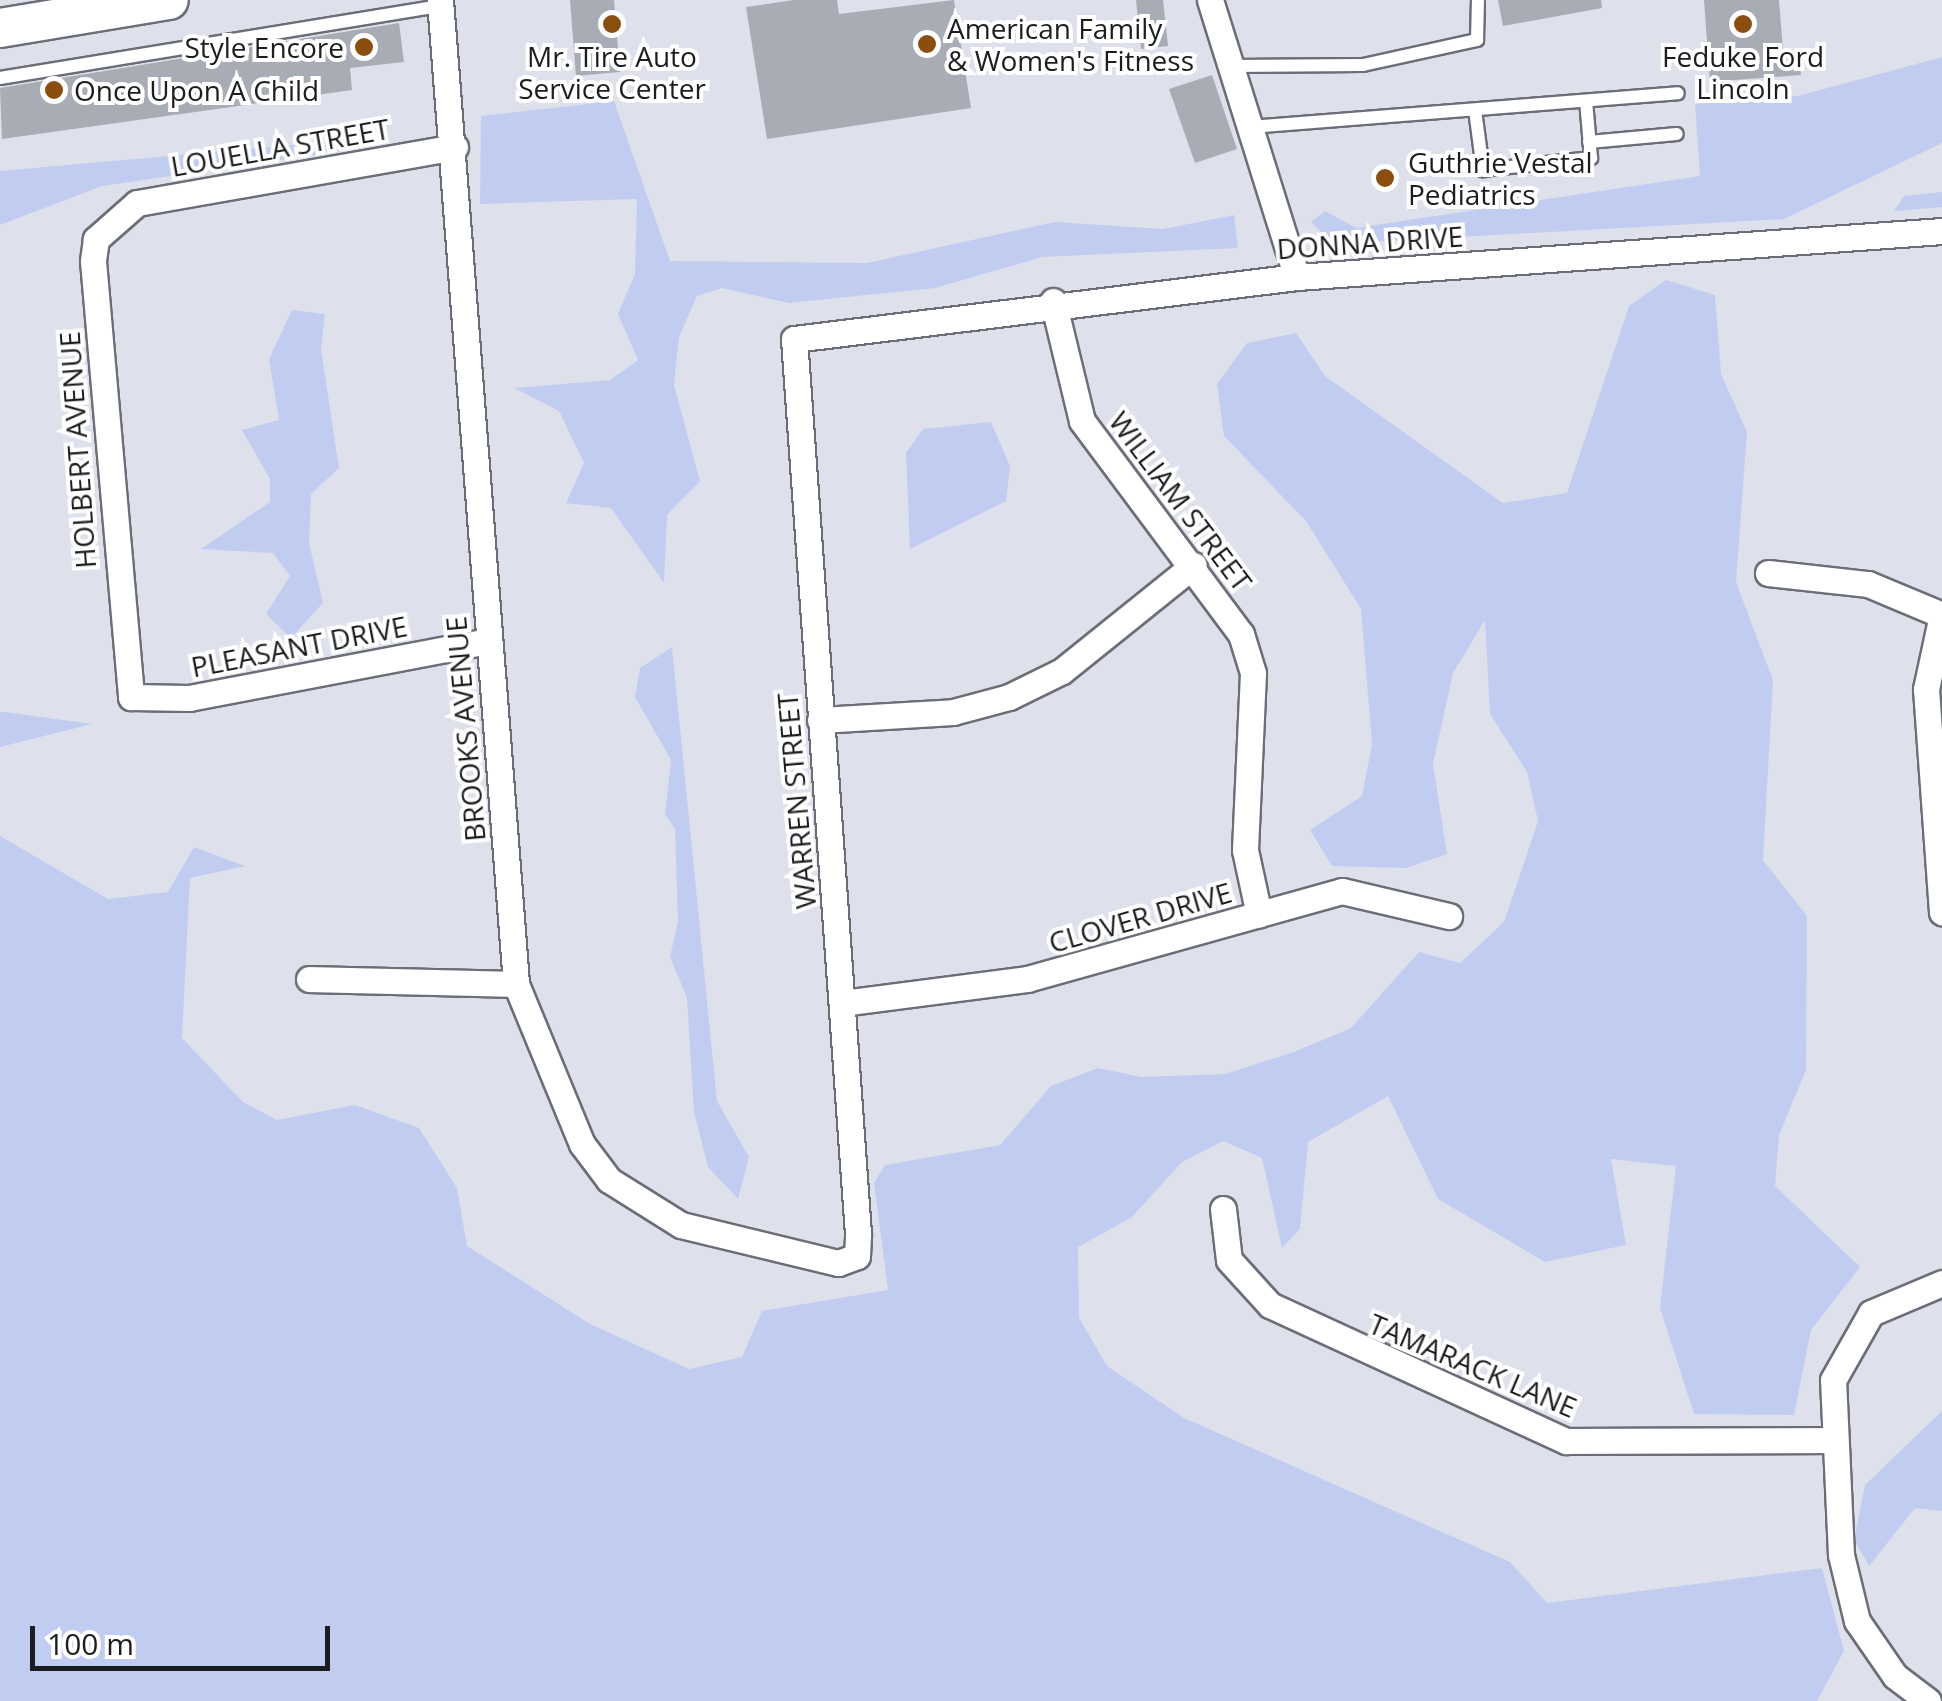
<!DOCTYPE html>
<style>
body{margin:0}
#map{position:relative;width:1942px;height:1701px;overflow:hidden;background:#dee1ec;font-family:"Open Sans",sans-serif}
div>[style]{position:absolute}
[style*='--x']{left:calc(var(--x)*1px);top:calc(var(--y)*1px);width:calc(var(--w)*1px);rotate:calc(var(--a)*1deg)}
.green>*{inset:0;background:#c1cdf0}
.building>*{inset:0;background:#a8acb5}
.roads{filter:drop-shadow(2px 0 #6b6e77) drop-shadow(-2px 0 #6b6e77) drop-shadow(0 2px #6b6e77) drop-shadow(0 -2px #6b6e77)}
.service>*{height:12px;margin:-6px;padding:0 6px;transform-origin:6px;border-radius:6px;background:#fff}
.minor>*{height:25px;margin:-12.5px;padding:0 12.5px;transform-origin:12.5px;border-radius:12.5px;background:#fff}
.primary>*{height:38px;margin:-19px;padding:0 19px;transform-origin:19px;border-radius:19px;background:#fff}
.dots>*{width:28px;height:28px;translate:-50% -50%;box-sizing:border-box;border:5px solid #fff;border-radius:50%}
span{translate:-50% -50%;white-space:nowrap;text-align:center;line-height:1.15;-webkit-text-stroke:8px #fff;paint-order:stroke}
.poi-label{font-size:28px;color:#1c1d20}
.left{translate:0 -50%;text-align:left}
.right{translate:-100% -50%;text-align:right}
.street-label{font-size:28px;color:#1c1d20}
.scale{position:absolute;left:30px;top:1626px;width:300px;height:45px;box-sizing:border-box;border:5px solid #1c1d20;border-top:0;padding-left:12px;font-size:30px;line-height:35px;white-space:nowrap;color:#1c1d20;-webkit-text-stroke:8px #fff;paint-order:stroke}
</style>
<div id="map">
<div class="green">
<i style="clip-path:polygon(1942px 57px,1942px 143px,1784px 219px,1333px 244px,1311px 222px,1325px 211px,1356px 228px,1700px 176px,1695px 104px,1798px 96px)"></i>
<i style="clip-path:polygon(614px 101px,670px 261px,867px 263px,1055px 222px,1163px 229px,1234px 215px,1238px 248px,1042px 257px,935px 288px,789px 303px,722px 288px,697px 296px,679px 337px,674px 385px,700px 481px,667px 515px,664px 583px,611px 508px,566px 503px,584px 463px,559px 411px,514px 388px,610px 380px,638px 360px,618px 314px,635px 274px,637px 199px,480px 204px,481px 116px)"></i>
<i style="clip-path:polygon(326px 142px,348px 150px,102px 186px,0 225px,0 171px)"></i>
<i style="clip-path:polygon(1942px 192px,1942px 207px,1894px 211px,1904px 196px)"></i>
<i style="clip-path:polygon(1666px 280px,1715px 295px,1721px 374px,1747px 432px,1736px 582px,1773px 680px,1763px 860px,1807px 916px,1806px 1070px,1779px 1135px,1775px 1186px,1860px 1267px,1811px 1330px,1794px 1415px,1694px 1414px,1660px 1308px,1676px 1166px,1611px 1159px,1626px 1245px,1545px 1262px,1438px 1199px,1388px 1096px,1308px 1142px,1300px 1229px,1282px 1248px,1262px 1158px,1223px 1141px,1182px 1162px,1132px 1217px,1078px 1247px,1079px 1318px,1107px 1366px,1184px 1418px,1510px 1562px,1547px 1603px,1822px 1568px,1844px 1651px,1817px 1701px,0 1701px,0 836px,108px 899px,168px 892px,194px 847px,245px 866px,190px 878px,182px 1038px,243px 1102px,277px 1120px,355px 1105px,419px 1128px,457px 1188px,467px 1246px,590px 1324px,689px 1369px,742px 1357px,762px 1311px,888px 1290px,874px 1183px,885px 1165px,1000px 1145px,1051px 1086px,1098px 1068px,1141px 1077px,1225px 1074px,1294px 1052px,1351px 1028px,1419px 952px,1460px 963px,1504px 922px,1538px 821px,1527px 772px,1490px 714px,1485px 620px,1453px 673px,1433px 764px,1447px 854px,1406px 868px,1332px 866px,1310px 830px,1362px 796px,1372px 744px,1361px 609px,1306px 521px,1224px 436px,1217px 384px,1247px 343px,1296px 333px,1325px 376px,1503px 503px,1567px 493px,1629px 306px)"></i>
<i style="clip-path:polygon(292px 310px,325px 314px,321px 349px,339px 468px,311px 494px,309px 543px,323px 603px,291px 638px,266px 614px,290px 576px,273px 553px,201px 549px,270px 502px,270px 479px,242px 430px,279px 420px,269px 359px)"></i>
<i style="clip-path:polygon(991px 422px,1010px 466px,1006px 501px,910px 549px,906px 453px,923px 429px)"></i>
<i style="clip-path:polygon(672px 647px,717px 1101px,749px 1157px,738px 1199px,708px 1167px,694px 1112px,687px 998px,670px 957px,678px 921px,675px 829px,665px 814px,671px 760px,635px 697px,640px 668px)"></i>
<i style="clip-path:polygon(0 712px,5px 712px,92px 724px,0 747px)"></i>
<i style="clip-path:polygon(1942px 1411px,1942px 1511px,1915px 1508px,1869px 1566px,1854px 1540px,1865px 1485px)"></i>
</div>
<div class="building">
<i style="clip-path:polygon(570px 0,614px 0,620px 72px,576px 76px)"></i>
<i style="clip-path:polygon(794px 0,837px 0,839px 14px,954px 0,971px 108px,767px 139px,746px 7px)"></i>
<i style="clip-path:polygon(1136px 0,1163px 0,1168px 46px,1141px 49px)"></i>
<i style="clip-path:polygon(1498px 0,1601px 0,1602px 8px,1503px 26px)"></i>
<i style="clip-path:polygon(1704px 0,1779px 0,1783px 50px,1798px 49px,1801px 75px,1710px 82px)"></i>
<i style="clip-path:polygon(399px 23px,404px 62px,350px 68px,352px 90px,2px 139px,0 88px)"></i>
<i style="clip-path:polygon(1212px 75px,1237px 149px,1195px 163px,1169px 89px)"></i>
</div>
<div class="roads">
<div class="service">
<i style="--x:1231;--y:66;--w:132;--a:-0.4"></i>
<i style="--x:1363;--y:65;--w:117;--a:-12.4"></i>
<i style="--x:1477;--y:40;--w:40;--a:-88.6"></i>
<i style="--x:0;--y:78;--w:446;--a:-9.3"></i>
<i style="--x:1475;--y:110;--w:61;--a:82.4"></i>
<i style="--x:1483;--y:170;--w:109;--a:-6.3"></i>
<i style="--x:1591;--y:158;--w:57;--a:-95"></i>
<i style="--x:1250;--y:127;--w:429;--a:-4.5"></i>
<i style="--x:1589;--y:142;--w:88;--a:-5.2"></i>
</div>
<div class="minor">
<i style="--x:440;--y:0;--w:987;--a:85.58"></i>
<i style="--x:516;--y:984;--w:173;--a:67.6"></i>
<i style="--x:582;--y:1144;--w:45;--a:53.1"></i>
<i style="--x:609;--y:1180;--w:85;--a:32"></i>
<i style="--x:681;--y:1225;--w:162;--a:13.6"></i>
<i style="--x:838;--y:1263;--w:20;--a:-20"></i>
<i style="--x:857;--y:1256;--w:22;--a:-87"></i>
<i style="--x:858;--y:1234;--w:897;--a:-94.09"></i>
<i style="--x:794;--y:339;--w:507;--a:-7.03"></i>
<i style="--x:1297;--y:277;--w:647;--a:-4.08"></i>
<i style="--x:1210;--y:0;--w:290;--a:72.6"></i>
<i style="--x:455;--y:147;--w:323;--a:170"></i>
<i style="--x:137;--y:203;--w:55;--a:138.7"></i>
<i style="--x:96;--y:239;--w:22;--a:98"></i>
<i style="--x:93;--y:261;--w:438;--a:85"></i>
<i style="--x:131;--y:697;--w:58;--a:1"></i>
<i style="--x:189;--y:698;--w:303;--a:-10.8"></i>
<i style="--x:1053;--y:301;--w:123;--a:76.4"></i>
<i style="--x:1082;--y:421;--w:266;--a:53.3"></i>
<i style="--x:1241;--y:634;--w:41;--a:72.9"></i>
<i style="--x:1253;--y:673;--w:177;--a:92.6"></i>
<i style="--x:1245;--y:850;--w:66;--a:77.8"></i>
<i style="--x:1768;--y:573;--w:101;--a:6.3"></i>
<i style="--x:1868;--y:584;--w:80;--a:22.7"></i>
<i style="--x:1942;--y:615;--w:76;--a:102.2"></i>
<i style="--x:1926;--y:689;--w:224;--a:85.9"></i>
<i style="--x:820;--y:720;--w:133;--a:-3.4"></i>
<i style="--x:953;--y:712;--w:58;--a:-15"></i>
<i style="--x:1009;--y:697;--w:59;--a:-26.1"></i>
<i style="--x:1062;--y:671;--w:169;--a:-38.8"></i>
<i style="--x:309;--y:979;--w:207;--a:1.4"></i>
<i style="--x:842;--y:1003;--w:187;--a:-7.4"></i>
<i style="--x:1027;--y:979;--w:327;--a:-15.6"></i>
<i style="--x:1342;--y:891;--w:110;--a:13.2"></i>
<i style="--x:1223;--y:1209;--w:51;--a:83.3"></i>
<i style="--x:1229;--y:1260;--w:61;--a:47.7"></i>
<i style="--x:1270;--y:1305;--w:326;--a:24.7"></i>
<i style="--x:1566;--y:1441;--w:267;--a:-0.2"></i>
<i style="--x:1928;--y:1701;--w:41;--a:-142.9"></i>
<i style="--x:1895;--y:1676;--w:67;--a:-124.6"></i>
<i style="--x:1857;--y:1621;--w:68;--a:-103.6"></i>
<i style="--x:1841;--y:1555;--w:175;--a:-92.6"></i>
<i style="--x:1833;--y:1380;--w:77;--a:-60.4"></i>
<i style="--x:1871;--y:1313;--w:77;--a:-22.9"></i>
</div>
<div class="primary">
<i style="--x:0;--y:28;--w:171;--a:-9.4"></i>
</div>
</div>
<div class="dots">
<i style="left:612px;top:24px;background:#8b4e0f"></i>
<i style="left:1743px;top:24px;background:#8b4e0f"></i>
<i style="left:927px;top:44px;background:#8b4e0f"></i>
<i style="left:364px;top:47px;background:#8b4e0f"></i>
<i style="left:54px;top:90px;background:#8b4e0f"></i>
<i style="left:1385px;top:178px;background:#8b4e0f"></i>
</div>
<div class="poi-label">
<span class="left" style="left:947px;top:44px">American Family<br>&amp; Women's Fitness</span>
<span class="right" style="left:344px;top:47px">Style Encore</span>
<span style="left:612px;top:72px">Mr. Tire Auto<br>Service Center</span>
<span style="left:1743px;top:72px">Feduke Ford<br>Lincoln</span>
<span class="left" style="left:74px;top:90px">Once Upon A Child</span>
<span class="left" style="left:1408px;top:178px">Guthrie Vestal<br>Pediatrics</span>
</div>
<div class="street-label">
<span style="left:280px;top:147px;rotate:-10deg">LOUELLA STREET</span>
<span style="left:1370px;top:242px;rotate:-4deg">DONNA DRIVE</span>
<span style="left:77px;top:450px;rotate:-94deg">HOLBERT AVENUE</span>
<span style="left:1181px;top:501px;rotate:53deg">WILLIAM STREET</span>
<span style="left:299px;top:646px;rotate:-11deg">PLEASANT DRIVE</span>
<span style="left:465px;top:729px;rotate:-95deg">BROOKS AVENUE</span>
<span style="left:796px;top:801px;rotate:-95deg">WARREN STREET</span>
<span style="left:1140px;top:917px;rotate:-16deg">CLOVER DRIVE</span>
<span style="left:1473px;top:1365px;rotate:23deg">TAMARACK LANE</span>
</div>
<div class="scale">100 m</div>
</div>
